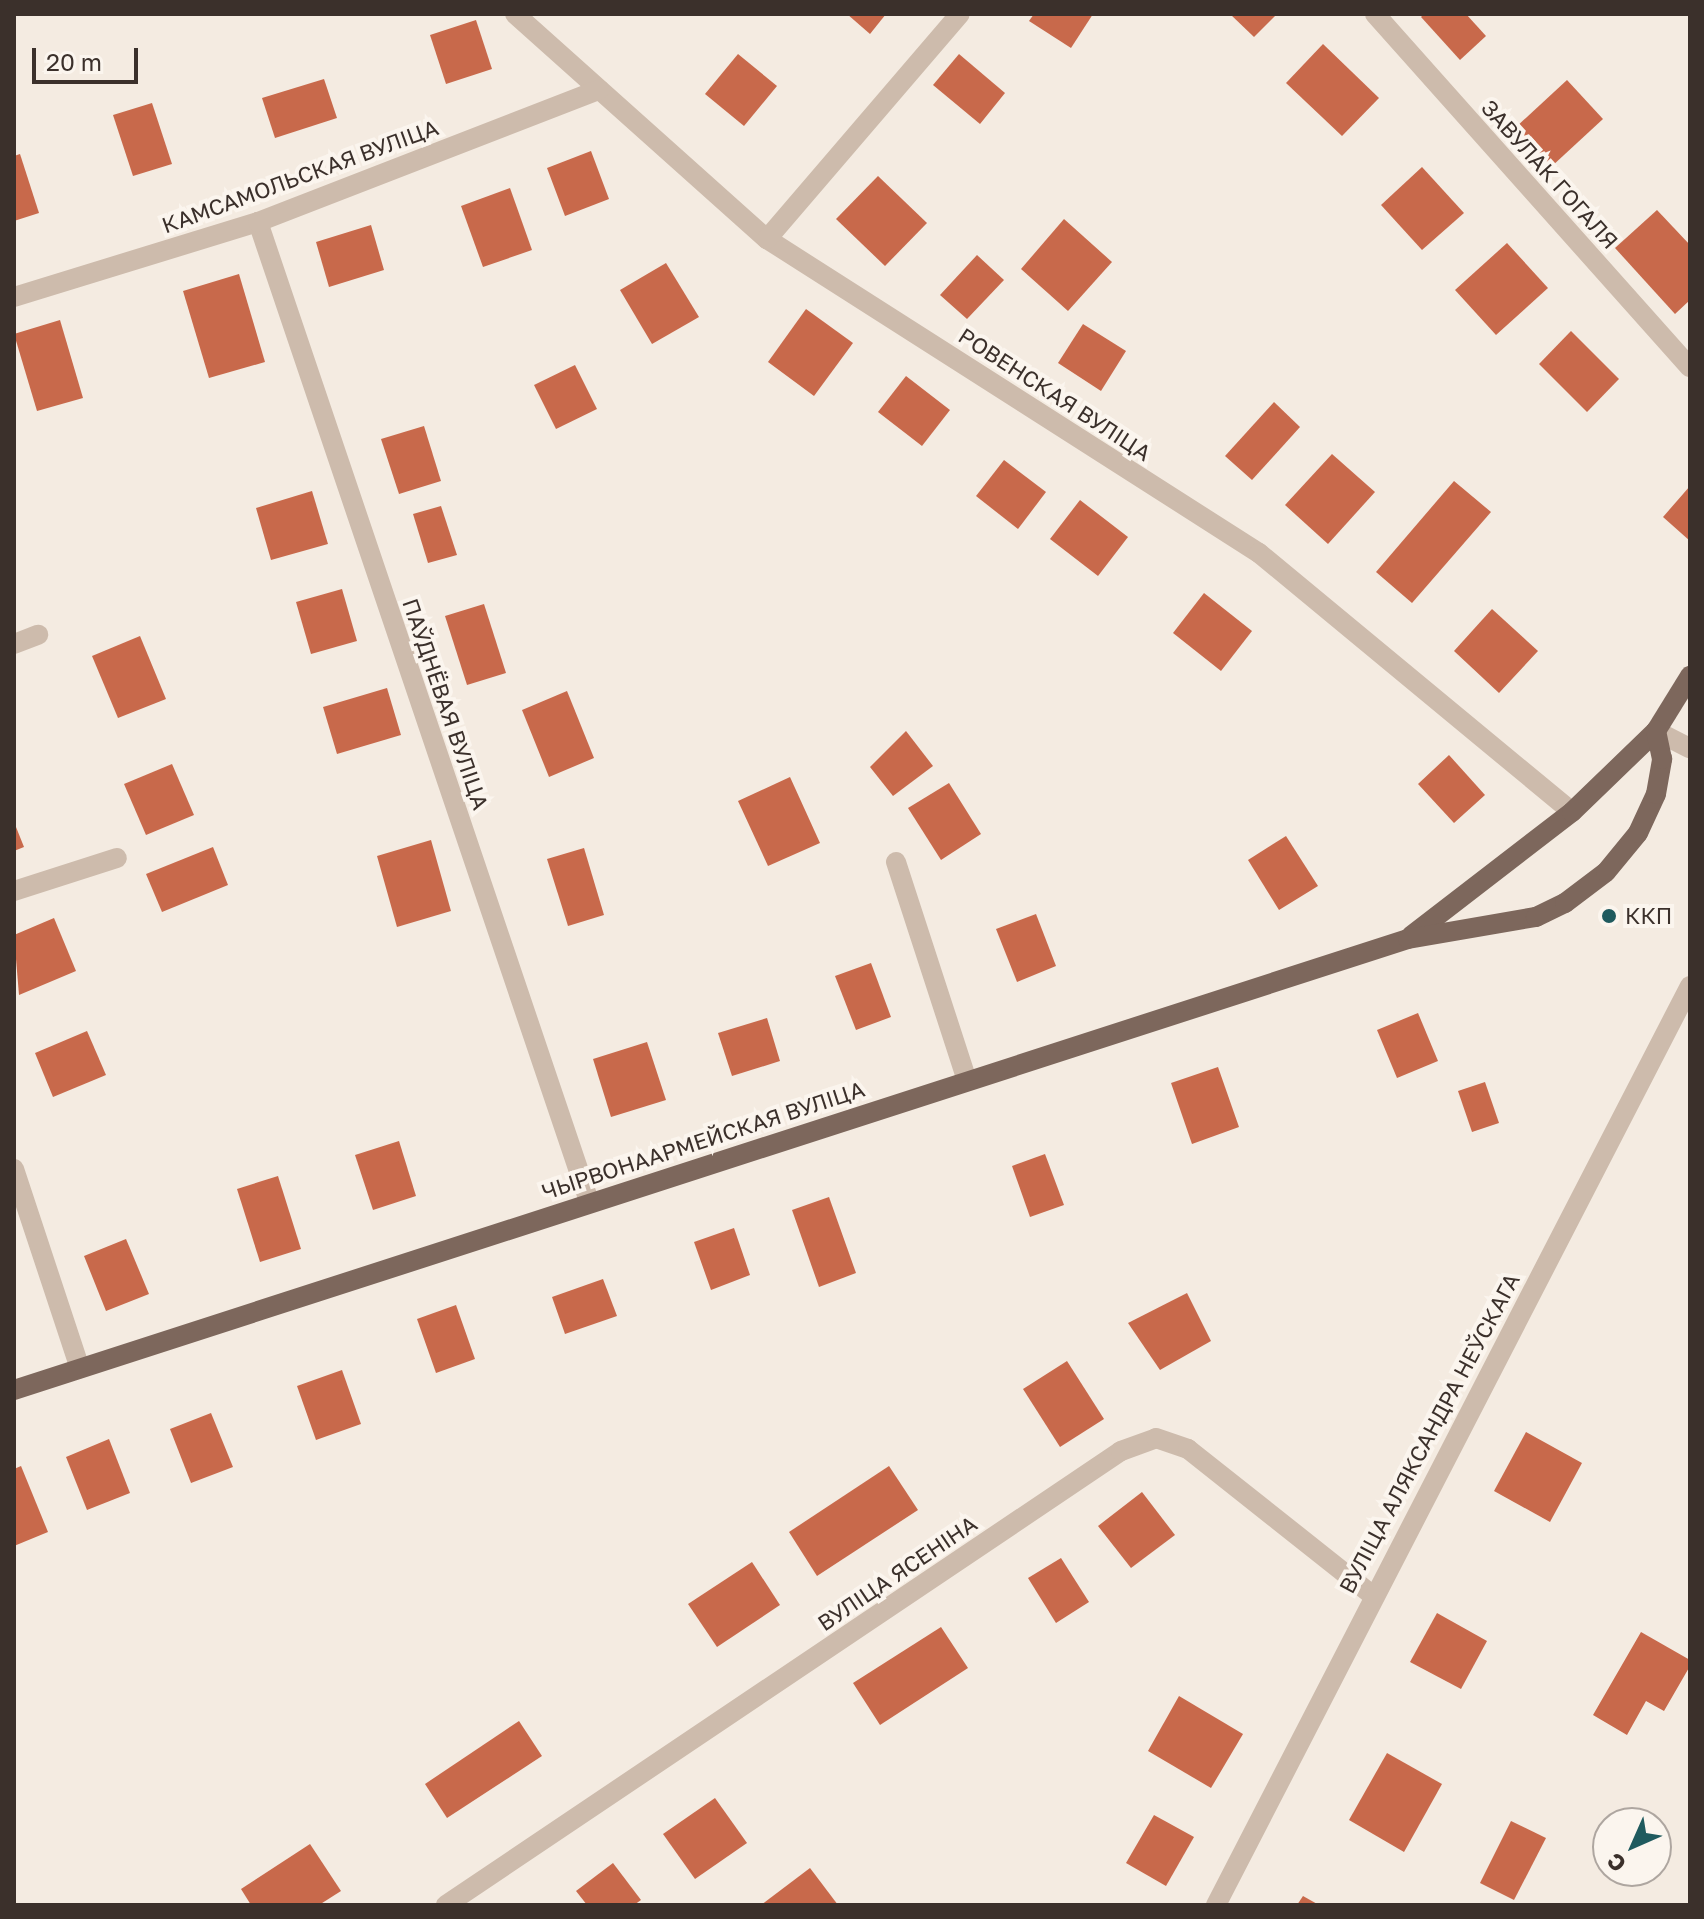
<!DOCTYPE html>
<meta charset="utf-8">
<style>
body{margin:0}
#map{position:relative;width:1704px;height:1919px;overflow:hidden;background:#f4ebe1;font-family:"Golos Text",sans-serif}
div>[style]{position:absolute}
[style*='--x']{left:calc(var(--x)*1px);top:calc(var(--y)*1px);width:calc(var(--w)*1px);rotate:calc(var(--a)*1deg)}
.building>*{inset:0;background:#c8694b}
.minor>*{height:20px;margin:-10px;padding:0 10px;transform-origin:10px;border-radius:10px;background:#cdbbac}
.major>*{height:20px;margin:-10px;padding:0 10px;transform-origin:10px;border-radius:10px;background:#7d675c}
.dots>*{width:22px;height:22px;translate:-50% -50%;box-sizing:border-box;border:4px solid #fbf5ee;border-radius:50%}
span{translate:-50% -50%;white-space:nowrap;text-align:center;line-height:1.15;-webkit-text-stroke:8px #fbf5ee;paint-order:stroke}
.street-label{font-size:22px;color:#3b302b}
.poi-label{font-size:22px;color:#3b302b}
.left{translate:0 -50%;text-align:left}
.frame{position:absolute;inset:0;border:16px solid #3b302b;pointer-events:none}
.north{position:absolute;left:1592px;top:1807px;width:80px;height:80px;box-sizing:border-box;background:#fbf5ee;border:2px solid #aea6a0;border-radius:50%;rotate:225deg;font-size:22px;font-weight:700;line-height:32px;text-align:center;color:#3b302b}
.north::after{content:'';display:block;margin:auto;width:28px;height:36px;background:#1f5a5e;clip-path:polygon(50% 0,100% 100%,50% 72%,0 100%)}
.scale{position:absolute;left:32px;top:48px;width:106px;height:36px;box-sizing:border-box;border:4px solid #3b302b;border-top:0;padding-left:10px;font-size:24px;line-height:28px;white-space:nowrap;color:#3b302b;-webkit-text-stroke:6px #fbf5ee;paint-order:stroke}
</style>
<div id="map">
<div class="building">
<i style="clip-path:polygon(847px 14px,886px 14px,870px 34px)"></i>
<i style="clip-path:polygon(1034px 14px,1093px 14px,1071px 48px,1029px 21px)"></i>
<i style="clip-path:polygon(1230px 14px,1277px 14px,1254px 37px)"></i>
<i style="clip-path:polygon(1424px 14px,1466px 14px,1486px 36px,1460px 60px,1421px 17px)"></i>
<i style="clip-path:polygon(476px 20px,492px 69px,446px 84px,430px 35px)"></i>
<i style="clip-path:polygon(1323px 44px,1379px 98px,1342px 136px,1286px 83px)"></i>
<i style="clip-path:polygon(738px 54px,777px 86px,744px 126px,705px 94px)"></i>
<i style="clip-path:polygon(959px 54px,1005px 93px,980px 124px,933px 85px)"></i>
<i style="clip-path:polygon(324px 79px,337px 118px,275px 138px,262px 98px)"></i>
<i style="clip-path:polygon(1567px 80px,1603px 119px,1551px 167px,1515px 128px)"></i>
<i style="clip-path:polygon(152px 103px,172px 164px,133px 176px,113px 115px)"></i>
<i style="clip-path:polygon(591px 151px,609px 199px,565px 216px,547px 168px)"></i>
<i style="clip-path:polygon(20px 154px,39px 213px,14px 221px,14px 156px)"></i>
<i style="clip-path:polygon(1422px 167px,1464px 213px,1422px 250px,1381px 205px)"></i>
<i style="clip-path:polygon(878px 176px,927px 223px,885px 266px,836px 219px)"></i>
<i style="clip-path:polygon(510px 188px,532px 250px,483px 267px,461px 206px)"></i>
<i style="clip-path:polygon(1657px 210px,1690px 245px,1690px 300px,1675px 314px,1615px 248px)"></i>
<i style="clip-path:polygon(1064px 219px,1112px 262px,1068px 311px,1021px 269px)"></i>
<i style="clip-path:polygon(371px 225px,384px 270px,329px 287px,316px 242px)"></i>
<i style="clip-path:polygon(1507px 243px,1548px 288px,1496px 335px,1455px 290px)"></i>
<i style="clip-path:polygon(977px 255px,1004px 280px,967px 319px,940px 295px)"></i>
<i style="clip-path:polygon(666px 263px,699px 317px,652px 344px,620px 290px)"></i>
<i style="clip-path:polygon(239px 274px,265px 362px,209px 378px,183px 291px)"></i>
<i style="clip-path:polygon(806px 309px,853px 343px,814px 396px,768px 362px)"></i>
<i style="clip-path:polygon(60px 320px,83px 398px,37px 411px,14px 334px)"></i>
<i style="clip-path:polygon(1083px 324px,1126px 351px,1101px 391px,1058px 363px)"></i>
<i style="clip-path:polygon(1571px 331px,1619px 379px,1587px 412px,1539px 364px)"></i>
<i style="clip-path:polygon(575px 365px,597px 409px,556px 429px,534px 385px)"></i>
<i style="clip-path:polygon(906px 376px,950px 410px,922px 446px,878px 412px)"></i>
<i style="clip-path:polygon(1274px 402px,1300px 427px,1252px 480px,1225px 456px)"></i>
<i style="clip-path:polygon(424px 426px,441px 481px,399px 494px,381px 439px)"></i>
<i style="clip-path:polygon(1332px 454px,1375px 492px,1328px 544px,1285px 505px)"></i>
<i style="clip-path:polygon(1004px 460px,1046px 492px,1018px 529px,976px 496px)"></i>
<i style="clip-path:polygon(1454px 481px,1491px 512px,1412px 603px,1376px 572px)"></i>
<i style="clip-path:polygon(1690px 486px,1690px 541px,1663px 517px)"></i>
<i style="clip-path:polygon(312px 491px,328px 544px,271px 560px,256px 508px)"></i>
<i style="clip-path:polygon(1080px 500px,1128px 537px,1098px 576px,1050px 539px)"></i>
<i style="clip-path:polygon(441px 506px,457px 555px,428px 563px,413px 514px)"></i>
<i style="clip-path:polygon(342px 589px,357px 641px,311px 654px,296px 602px)"></i>
<i style="clip-path:polygon(1204px 593px,1252px 631px,1221px 671px,1173px 633px)"></i>
<i style="clip-path:polygon(484px 604px,506px 673px,467px 685px,445px 616px)"></i>
<i style="clip-path:polygon(1492px 609px,1538px 651px,1499px 693px,1454px 651px)"></i>
<i style="clip-path:polygon(140px 636px,166px 699px,118px 718px,92px 656px)"></i>
<i style="clip-path:polygon(387px 688px,401px 735px,337px 754px,323px 707px)"></i>
<i style="clip-path:polygon(567px 691px,594px 758px,549px 777px,522px 710px)"></i>
<i style="clip-path:polygon(906px 731px,933px 766px,893px 796px,870px 767px)"></i>
<i style="clip-path:polygon(1449px 755px,1485px 795px,1454px 823px,1418px 784px)"></i>
<i style="clip-path:polygon(172px 764px,194px 815px,146px 835px,124px 784px)"></i>
<i style="clip-path:polygon(790px 777px,820px 843px,768px 866px,738px 801px)"></i>
<i style="clip-path:polygon(949px 783px,981px 834px,941px 860px,908px 808px)"></i>
<i style="clip-path:polygon(14px 822px,24px 847px,14px 851px)"></i>
<i style="clip-path:polygon(1286px 836px,1318px 886px,1279px 910px,1248px 860px)"></i>
<i style="clip-path:polygon(431px 840px,451px 911px,397px 927px,377px 856px)"></i>
<i style="clip-path:polygon(213px 847px,228px 885px,162px 912px,146px 874px)"></i>
<i style="clip-path:polygon(584px 848px,604px 915px,568px 926px,547px 859px)"></i>
<i style="clip-path:polygon(1036px 914px,1056px 966px,1017px 982px,996px 929px)"></i>
<i style="clip-path:polygon(54px 918px,76px 971px,19px 995px,14px 935px)"></i>
<i style="clip-path:polygon(871px 963px,891px 1017px,856px 1030px,835px 976px)"></i>
<i style="clip-path:polygon(1418px 1013px,1438px 1061px,1397px 1078px,1377px 1030px)"></i>
<i style="clip-path:polygon(767px 1018px,780px 1061px,732px 1076px,718px 1033px)"></i>
<i style="clip-path:polygon(87px 1031px,106px 1075px,53px 1097px,35px 1053px)"></i>
<i style="clip-path:polygon(647px 1042px,666px 1100px,611px 1117px,593px 1059px)"></i>
<i style="clip-path:polygon(1218px 1067px,1239px 1127px,1192px 1144px,1171px 1083px)"></i>
<i style="clip-path:polygon(1485px 1082px,1499px 1123px,1472px 1132px,1458px 1091px)"></i>
<i style="clip-path:polygon(399px 1141px,416px 1196px,373px 1210px,355px 1155px)"></i>
<i style="clip-path:polygon(1045px 1154px,1064px 1205px,1030px 1217px,1012px 1166px)"></i>
<i style="clip-path:polygon(278px 1176px,301px 1249px,260px 1262px,237px 1189px)"></i>
<i style="clip-path:polygon(829px 1197px,856px 1273px,819px 1287px,792px 1210px)"></i>
<i style="clip-path:polygon(734px 1228px,750px 1275px,711px 1290px,694px 1242px)"></i>
<i style="clip-path:polygon(126px 1239px,149px 1294px,106px 1311px,84px 1256px)"></i>
<i style="clip-path:polygon(603px 1279px,617px 1316px,565px 1334px,552px 1297px)"></i>
<i style="clip-path:polygon(1187px 1293px,1211px 1341px,1160px 1370px,1128px 1323px)"></i>
<i style="clip-path:polygon(456px 1305px,475px 1359px,436px 1373px,417px 1319px)"></i>
<i style="clip-path:polygon(1067px 1361px,1104px 1419px,1060px 1447px,1023px 1389px)"></i>
<i style="clip-path:polygon(342px 1370px,361px 1424px,316px 1440px,297px 1386px)"></i>
<i style="clip-path:polygon(211px 1413px,233px 1467px,191px 1483px,170px 1429px)"></i>
<i style="clip-path:polygon(1526px 1432px,1582px 1463px,1550px 1522px,1494px 1491px)"></i>
<i style="clip-path:polygon(109px 1439px,130px 1493px,87px 1510px,66px 1457px)"></i>
<i style="clip-path:polygon(21px 1466px,48px 1532px,14px 1546px,14px 1469px)"></i>
<i style="clip-path:polygon(889px 1466px,918px 1510px,817px 1576px,789px 1532px)"></i>
<i style="clip-path:polygon(1142px 1492px,1175px 1535px,1131px 1568px,1098px 1526px)"></i>
<i style="clip-path:polygon(1061px 1558px,1089px 1602px,1056px 1623px,1028px 1578px)"></i>
<i style="clip-path:polygon(752px 1562px,780px 1605px,717px 1647px,688px 1604px)"></i>
<i style="clip-path:polygon(1437px 1613px,1487px 1641px,1461px 1689px,1410px 1662px)"></i>
<i style="clip-path:polygon(941px 1627px,968px 1668px,880px 1725px,853px 1683px)"></i>
<i style="clip-path:polygon(1641px 1632px,1690px 1660px,1690px 1666px,1664px 1711px,1646px 1701px,1627px 1735px,1593px 1715px)"></i>
<i style="clip-path:polygon(1179px 1696px,1243px 1734px,1211px 1788px,1148px 1751px)"></i>
<i style="clip-path:polygon(519px 1721px,542px 1756px,447px 1818px,425px 1784px)"></i>
<i style="clip-path:polygon(1387px 1753px,1442px 1784px,1404px 1852px,1349px 1820px)"></i>
<i style="clip-path:polygon(715px 1798px,747px 1843px,695px 1879px,663px 1834px)"></i>
<i style="clip-path:polygon(1154px 1815px,1194px 1837px,1166px 1886px,1126px 1863px)"></i>
<i style="clip-path:polygon(1511px 1821px,1546px 1838px,1514px 1900px,1480px 1883px)"></i>
<i style="clip-path:polygon(310px 1844px,341px 1891px,319px 1905px,251px 1905px,241px 1889px)"></i>
<i style="clip-path:polygon(613px 1863px,641px 1900px,634px 1905px,587px 1905px,576px 1891px)"></i>
<i style="clip-path:polygon(810px 1868px,838px 1905px,761px 1905px)"></i>
<i style="clip-path:polygon(1303px 1896px,1319px 1905px,1297px 1905px)"></i>
</div>
<div class="minor">
<i style="--x:515;--y:14;--w:338;--a:41.8"></i>
<i style="--x:767;--y:239;--w:584;--a:32.55"></i>
<i style="--x:1259;--y:553;--w:406;--a:39.6"></i>
<i style="--x:1375;--y:14;--w:473;--a:48.3"></i>
<i style="--x:258;--y:222;--w:1033;--a:71.32"></i>
<i style="--x:767;--y:239;--w:296;--a:-49.4"></i>
<i style="--x:14;--y:297;--w:255;--a:-17.1"></i>
<i style="--x:258;--y:222;--w:366;--a:-21.2"></i>
<i style="--x:14;--y:644;--w:26;--a:-21"></i>
<i style="--x:1656;--y:731;--w:38;--a:27"></i>
<i style="--x:896;--y:862;--w:229;--a:72"></i>
<i style="--x:14;--y:891;--w:108;--a:-17.8"></i>
<i style="--x:14;--y:1169;--w:210;--a:71.7"></i>
<i style="--x:446;--y:1905;--w:813;--a:-33.92"></i>
<i style="--x:1121;--y:1451;--w:37;--a:-20"></i>
<i style="--x:1156;--y:1438;--w:34;--a:19"></i>
<i style="--x:1188;--y:1449;--w:235;--a:38.4"></i>
<i style="--x:1216;--y:1905;--w:1034;--a:-62.72"></i>
</div>
<div class="major">
<i style="--x:1411;--y:936;--w:203;--a:-37.6"></i>
<i style="--x:1572;--y:812;--w:117;--a:-44"></i>
<i style="--x:1656;--y:731;--w:65;--a:-58.3"></i>
<i style="--x:14;--y:1390;--w:1465;--a:-17.93"></i>
<i style="--x:1408;--y:939;--w:130;--a:-9.8"></i>
<i style="--x:1536;--y:917;--w:32;--a:-26"></i>
<i style="--x:1565;--y:903;--w:51;--a:-37.1"></i>
<i style="--x:1606;--y:872;--w:50;--a:-50.6"></i>
<i style="--x:1638;--y:833;--w:43;--a:-65.2"></i>
<i style="--x:1656;--y:794;--w:36;--a:-80"></i>
<i style="--x:1662;--y:759;--w:29;--a:-102"></i>
</div>
<div class="dots">
<i style="left:1609px;top:916px;background:#1f5a5e"></i>
</div>
<div class="street-label">
<span style="left:1550px;top:174px;rotate:48deg">ЗАВУЛАК ГОГАЛЯ</span>
<span style="left:300px;top:176px;rotate:-20deg">КАМСАМОЛЬСКАЯ ВУЛІЦА</span>
<span style="left:1055px;top:394px;rotate:33deg">РОВЕНСКАЯ ВУЛІЦА</span>
<span style="left:446px;top:704px;rotate:71deg">ПАЎДНЁВАЯ ВУЛІЦА</span>
<span style="left:703px;top:1140px;rotate:-18deg">ЧЫРВОНААРМЕЙСКАЯ ВУЛІЦА</span>
<span style="left:1429px;top:1433px;rotate:-62deg">ВУЛІЦА АЛЯКСАНДРА НЕЎСКАГА</span>
<span style="left:897px;top:1573px;rotate:-34deg">ВУЛІЦА ЯСЕНІНА</span>
</div>
<div class="poi-label">
<span class="left" style="left:1625px;top:916px">ККП</span>
</div>
<div class="frame"></div>
<div class="north">С</div>
<div class="scale">20 m</div>
</div>
